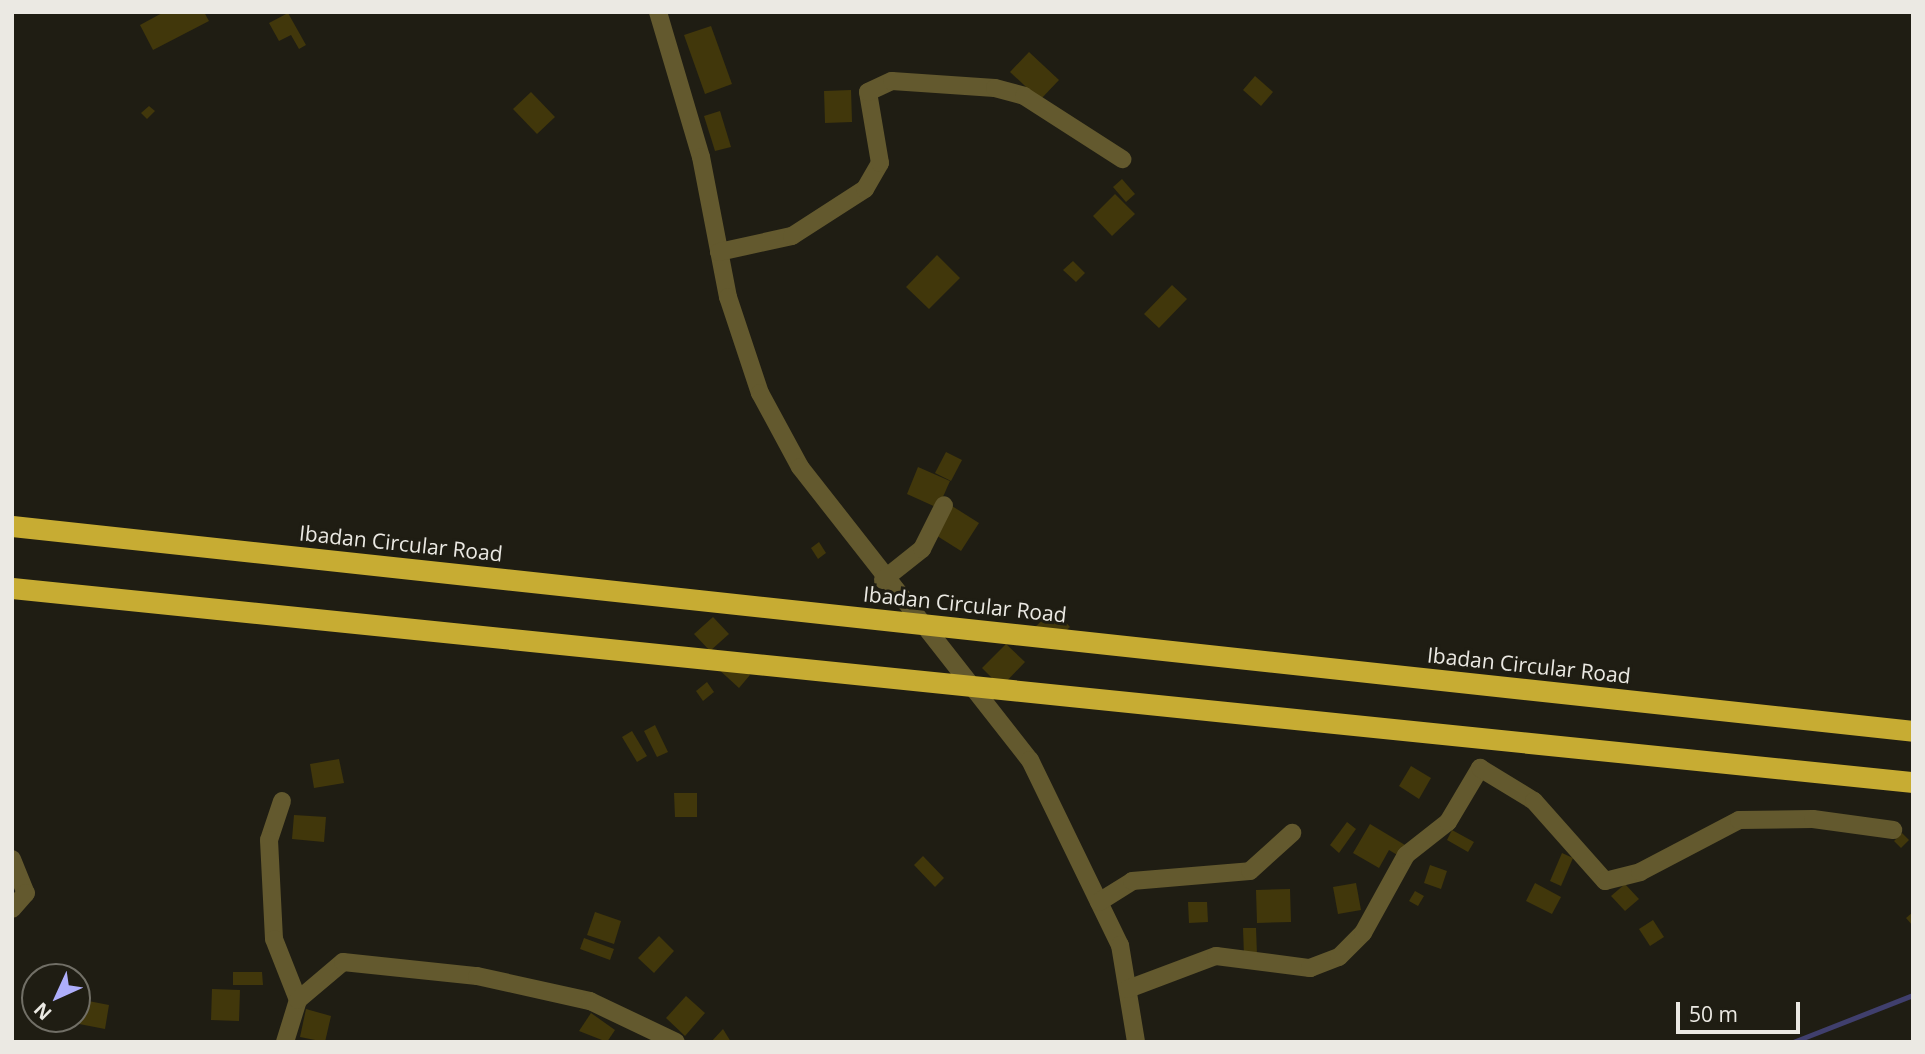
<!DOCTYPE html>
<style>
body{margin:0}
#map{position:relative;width:1925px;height:1054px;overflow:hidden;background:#1f1d13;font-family:"Open Sans",sans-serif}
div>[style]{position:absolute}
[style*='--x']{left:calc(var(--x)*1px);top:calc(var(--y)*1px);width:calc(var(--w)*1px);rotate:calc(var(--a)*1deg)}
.stream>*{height:5px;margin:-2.5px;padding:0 2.5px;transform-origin:2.5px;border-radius:2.5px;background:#403f6d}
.building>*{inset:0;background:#41370b}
.street>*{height:18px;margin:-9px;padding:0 9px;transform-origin:9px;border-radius:9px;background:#63592e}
.highway>*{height:21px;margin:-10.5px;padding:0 10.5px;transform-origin:10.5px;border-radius:10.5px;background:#c7ac33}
span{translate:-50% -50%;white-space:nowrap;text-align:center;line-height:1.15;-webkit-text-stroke:6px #1f1d13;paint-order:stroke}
.street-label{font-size:21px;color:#ebe9e3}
.frame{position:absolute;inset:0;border:14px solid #ebe9e3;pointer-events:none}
.north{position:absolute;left:21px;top:963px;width:70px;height:70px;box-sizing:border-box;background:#1f1d13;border:2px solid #716f66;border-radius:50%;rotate:225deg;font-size:19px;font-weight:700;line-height:28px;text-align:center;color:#ebe9e3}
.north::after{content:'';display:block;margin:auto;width:24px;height:32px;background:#aeaefb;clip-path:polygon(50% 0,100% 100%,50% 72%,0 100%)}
.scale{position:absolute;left:1676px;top:1002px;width:124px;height:32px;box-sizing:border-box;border:4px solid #ebe9e3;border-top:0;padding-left:9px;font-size:21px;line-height:24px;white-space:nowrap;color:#ebe9e3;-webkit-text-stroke:5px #1f1d13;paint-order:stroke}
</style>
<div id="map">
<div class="stream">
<i style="--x:1793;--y:1042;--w:129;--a:-21.4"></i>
</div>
<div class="building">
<i style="clip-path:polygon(164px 12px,204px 12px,209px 21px,153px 50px,140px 25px)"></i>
<i style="clip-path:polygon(288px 13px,306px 45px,299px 49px,291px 35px,279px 41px,269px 23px)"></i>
<i style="clip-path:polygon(711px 26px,732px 84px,705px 94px,684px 35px)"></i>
<i style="clip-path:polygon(1029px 52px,1059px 80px,1040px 100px,1010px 72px)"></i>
<i style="clip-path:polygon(1255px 76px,1273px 92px,1261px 106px,1243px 90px)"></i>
<i style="clip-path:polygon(851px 90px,852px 122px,825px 123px,824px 91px)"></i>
<i style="clip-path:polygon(531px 92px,555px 117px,537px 134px,513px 109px)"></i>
<i style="clip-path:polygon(149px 106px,155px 111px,147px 119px,141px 113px)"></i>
<i style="clip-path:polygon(720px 111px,731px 147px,715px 151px,704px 116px)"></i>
<i style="clip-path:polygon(1122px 179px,1135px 194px,1126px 202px,1113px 187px)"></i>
<i style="clip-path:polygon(1115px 194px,1135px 214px,1112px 236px,1093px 216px)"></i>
<i style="clip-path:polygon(937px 255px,960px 278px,929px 309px,906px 287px)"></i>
<i style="clip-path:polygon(1073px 261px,1085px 273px,1076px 282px,1063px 270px)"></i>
<i style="clip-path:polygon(1172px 285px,1187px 299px,1159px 328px,1144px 314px)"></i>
<i style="clip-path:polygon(946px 452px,962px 460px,951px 481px,935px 473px)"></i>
<i style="clip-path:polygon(918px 467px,950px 481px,938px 508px,907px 494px)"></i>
<i style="clip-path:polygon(952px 506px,979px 523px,961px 551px,934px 534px)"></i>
<i style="clip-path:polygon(819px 542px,826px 553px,818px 559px,811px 548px)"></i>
<i style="clip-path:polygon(1054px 609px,1070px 627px,1048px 647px,1032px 630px)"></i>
<i style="clip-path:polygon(713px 617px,729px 634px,710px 651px,694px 634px)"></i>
<i style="clip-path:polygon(1006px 644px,1025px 662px,1001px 687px,982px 668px)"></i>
<i style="clip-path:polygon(727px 654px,750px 675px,739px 688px,716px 667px)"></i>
<i style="clip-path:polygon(707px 682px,714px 692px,703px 701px,696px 691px)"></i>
<i style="clip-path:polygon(655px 725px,668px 752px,657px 757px,644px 731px)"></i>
<i style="clip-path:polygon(632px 731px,647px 756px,637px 762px,622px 737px)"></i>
<i style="clip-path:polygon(339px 759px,344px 783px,314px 788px,310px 764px)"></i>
<i style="clip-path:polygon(1411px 766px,1431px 778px,1419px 799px,1399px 786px)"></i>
<i style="clip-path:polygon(674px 793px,697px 793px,697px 817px,675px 817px)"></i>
<i style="clip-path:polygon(294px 815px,326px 817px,324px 842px,292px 839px)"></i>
<i style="clip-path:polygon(1347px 822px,1356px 829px,1339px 853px,1330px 845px)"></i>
<i style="clip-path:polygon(1370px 824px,1405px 845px,1399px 856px,1389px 850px,1379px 868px,1353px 853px)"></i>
<i style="clip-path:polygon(1452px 830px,1474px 842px,1468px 852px,1447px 840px)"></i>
<i style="clip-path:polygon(1902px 833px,1909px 840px,1901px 848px,1894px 841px)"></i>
<i style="clip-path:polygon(1562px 853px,1573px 858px,1561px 886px,1550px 881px)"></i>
<i style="clip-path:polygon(923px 856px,944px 878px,935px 887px,914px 865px)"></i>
<i style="clip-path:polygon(1430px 865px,1447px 871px,1441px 889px,1424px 883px)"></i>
<i style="clip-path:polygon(1356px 883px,1361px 910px,1338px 914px,1333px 887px)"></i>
<i style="clip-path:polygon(1535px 883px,1561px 897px,1552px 914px,1526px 901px)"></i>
<i style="clip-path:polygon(1625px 884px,1639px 899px,1625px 911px,1611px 896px)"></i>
<i style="clip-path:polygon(1290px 889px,1291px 922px,1257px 923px,1256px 890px)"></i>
<i style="clip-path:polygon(1415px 891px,1424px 896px,1418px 906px,1409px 901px)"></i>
<i style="clip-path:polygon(1188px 902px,1207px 902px,1208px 922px,1189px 923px)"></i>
<i style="clip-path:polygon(595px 912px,621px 921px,614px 944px,587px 935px)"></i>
<i style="clip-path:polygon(1913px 912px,1913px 926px,1906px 918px)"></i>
<i style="clip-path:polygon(1653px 920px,1664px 937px,1650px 946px,1639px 929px)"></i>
<i style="clip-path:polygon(1243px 928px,1256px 928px,1257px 955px,1244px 956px)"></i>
<i style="clip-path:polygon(659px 936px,674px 951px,654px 973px,638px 958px)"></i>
<i style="clip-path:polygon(584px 938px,614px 949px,610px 960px,580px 949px)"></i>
<i style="clip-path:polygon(233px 972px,262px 972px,263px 985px,233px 985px)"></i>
<i style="clip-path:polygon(212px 989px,240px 990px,239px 1021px,211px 1020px)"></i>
<i style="clip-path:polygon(686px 996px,705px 1013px,685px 1036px,666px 1018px)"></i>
<i style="clip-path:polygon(78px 999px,109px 1005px,105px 1029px,74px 1023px)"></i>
<i style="clip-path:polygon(306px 1009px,331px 1016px,325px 1042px,300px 1037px)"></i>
<i style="clip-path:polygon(591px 1013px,615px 1030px,607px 1042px,579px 1031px)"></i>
<i style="clip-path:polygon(723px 1029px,731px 1042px,711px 1042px)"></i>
</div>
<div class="street">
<i style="--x:658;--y:12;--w:151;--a:73.5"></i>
<i style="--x:701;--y:157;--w:143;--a:79.1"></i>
<i style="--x:728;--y:297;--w:101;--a:71.6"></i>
<i style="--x:760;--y:393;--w:84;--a:61.6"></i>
<i style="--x:800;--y:467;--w:372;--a:51.9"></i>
<i style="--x:1030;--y:760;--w:206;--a:64.1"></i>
<i style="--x:1120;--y:945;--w:98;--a:80.6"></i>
<i style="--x:719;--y:252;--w:75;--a:-12.4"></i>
<i style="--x:792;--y:236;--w:87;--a:-32.8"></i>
<i style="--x:865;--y:189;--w:30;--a:-60"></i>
<i style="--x:880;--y:163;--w:72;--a:-99.6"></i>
<i style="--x:868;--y:92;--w:26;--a:-25"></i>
<i style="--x:892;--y:81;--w:103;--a:3.9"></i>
<i style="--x:995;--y:88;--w:30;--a:15"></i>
<i style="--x:1024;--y:96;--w:117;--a:32.7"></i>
<i style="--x:883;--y:580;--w:50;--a:-38.5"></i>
<i style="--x:922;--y:549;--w:49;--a:-63.4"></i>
<i style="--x:282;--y:801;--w:41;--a:108.4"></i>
<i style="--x:269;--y:840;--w:99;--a:87.1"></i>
<i style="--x:274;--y:939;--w:66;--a:68.5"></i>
<i style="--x:12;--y:859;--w:37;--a:68"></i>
<i style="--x:26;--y:893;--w:21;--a:131"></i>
<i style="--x:1099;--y:902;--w:39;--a:-32"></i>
<i style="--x:1132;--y:881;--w:118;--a:-4.8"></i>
<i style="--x:1250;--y:871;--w:57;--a:-42.1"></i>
<i style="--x:1128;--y:989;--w:94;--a:-20.6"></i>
<i style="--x:1216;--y:956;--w:95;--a:7.3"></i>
<i style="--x:1310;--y:968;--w:31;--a:-21"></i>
<i style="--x:1339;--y:957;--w:34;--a:-45"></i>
<i style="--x:1363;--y:933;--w:89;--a:-61.1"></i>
<i style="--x:1406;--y:855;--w:53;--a:-38.2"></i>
<i style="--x:1448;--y:822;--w:63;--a:-59.3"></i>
<i style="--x:1480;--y:768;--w:63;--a:31.4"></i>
<i style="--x:1534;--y:801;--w:107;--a:48.4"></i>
<i style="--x:1605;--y:881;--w:36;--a:-14"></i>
<i style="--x:1640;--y:872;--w:112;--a:-27.7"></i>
<i style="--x:1739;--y:820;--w:74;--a:-0.8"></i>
<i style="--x:1813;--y:819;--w:81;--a:7.8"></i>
<i style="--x:285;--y:1042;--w:44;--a:-72.8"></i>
<i style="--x:298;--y:1000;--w:59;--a:-40.2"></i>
<i style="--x:343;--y:962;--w:135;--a:6"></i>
<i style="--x:477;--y:976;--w:116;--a:12.5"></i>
<i style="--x:590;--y:1001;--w:95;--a:25.5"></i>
</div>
<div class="highway">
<i style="--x:12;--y:526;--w:1912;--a:6.15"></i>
<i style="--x:12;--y:588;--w:1911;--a:5.83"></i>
</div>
<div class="street-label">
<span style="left:401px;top:543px;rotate:6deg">Ibadan Circular Road</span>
<span style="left:965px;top:604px;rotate:6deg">Ibadan Circular Road</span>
<span style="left:1529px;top:665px;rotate:6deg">Ibadan Circular Road</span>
</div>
<div class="frame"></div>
<div class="north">N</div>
<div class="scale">50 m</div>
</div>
